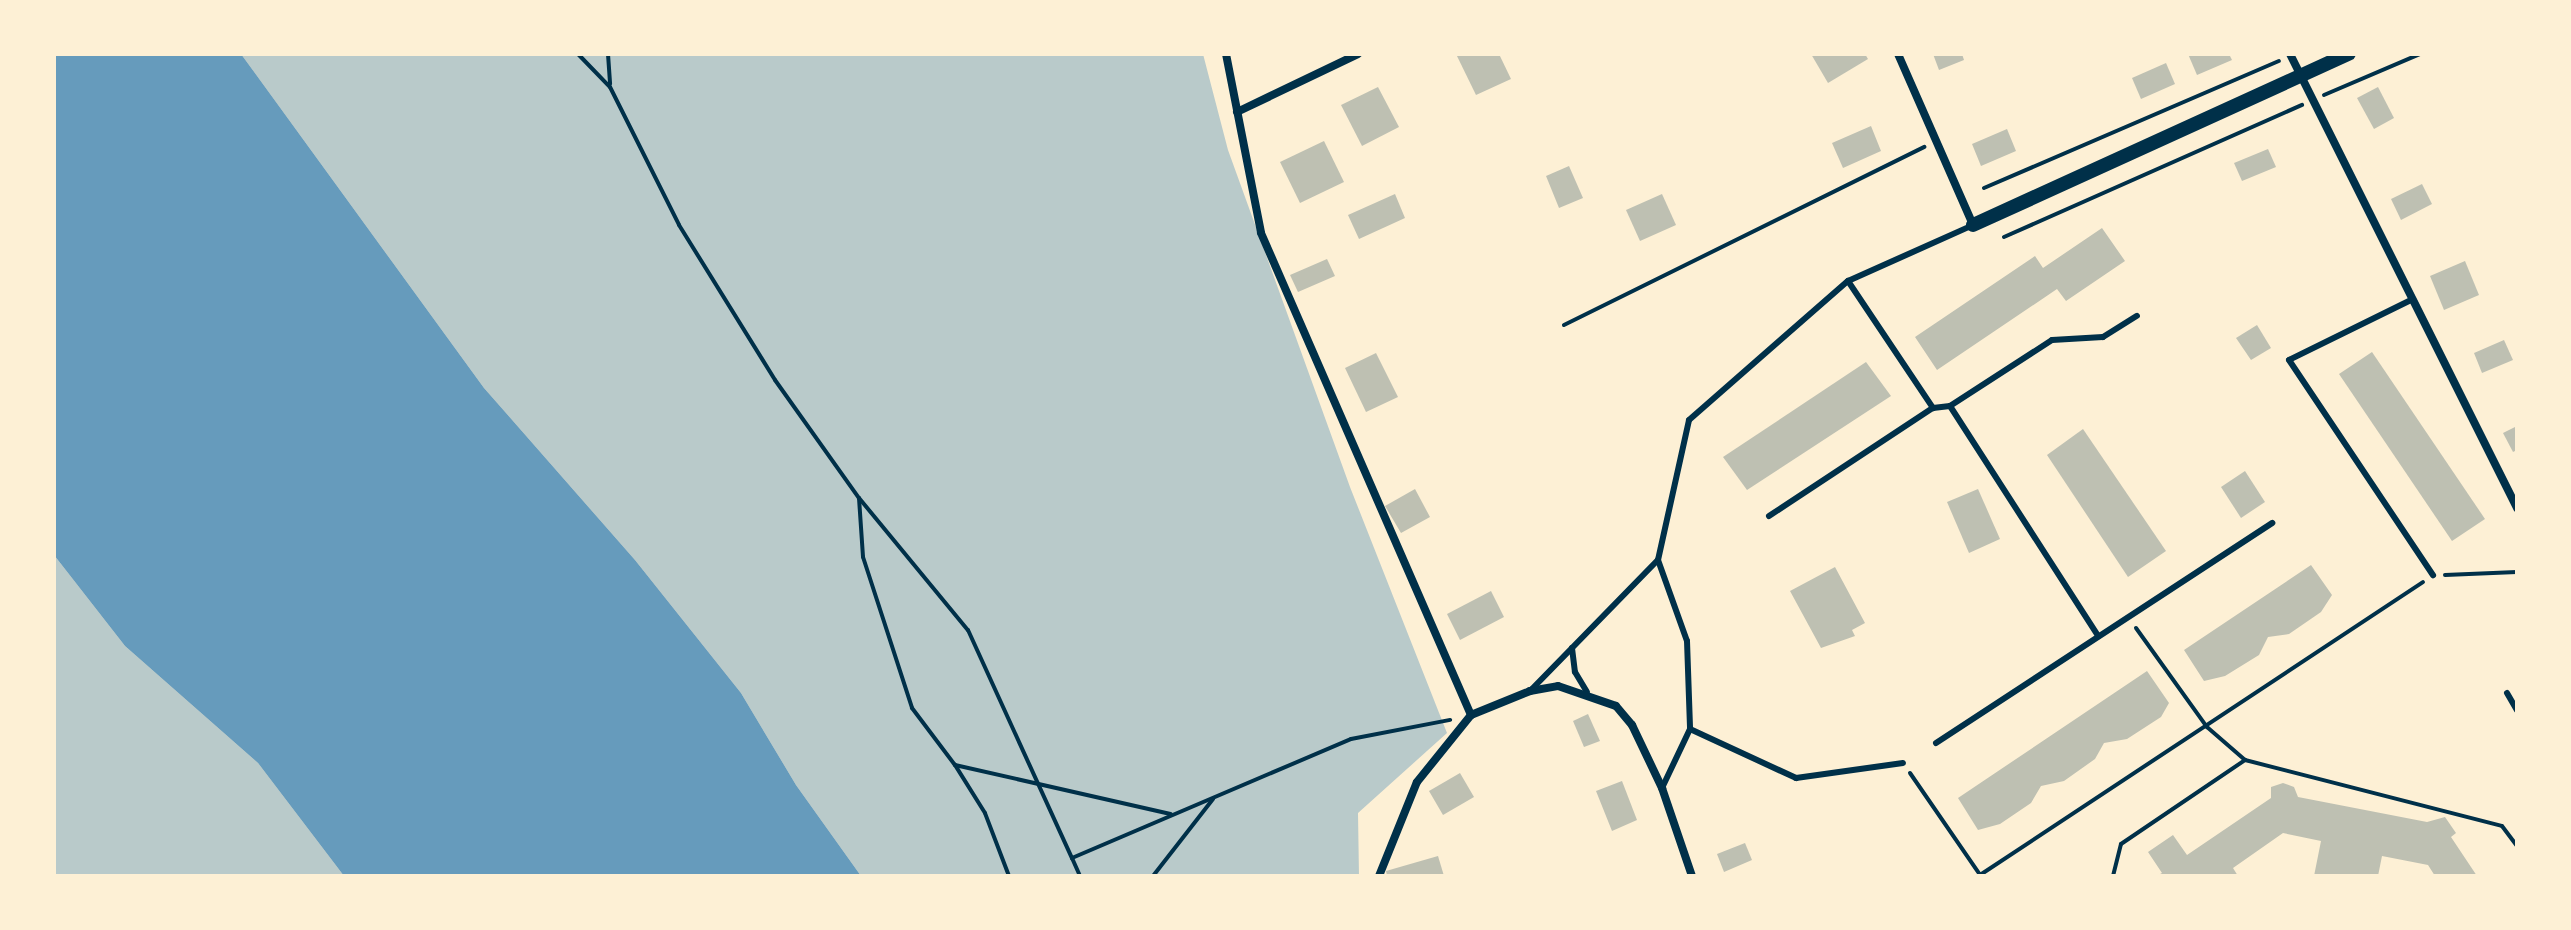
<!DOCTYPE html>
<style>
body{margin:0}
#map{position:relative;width:2571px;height:930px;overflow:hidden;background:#fdf0d5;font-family:"Alegreya Sans",sans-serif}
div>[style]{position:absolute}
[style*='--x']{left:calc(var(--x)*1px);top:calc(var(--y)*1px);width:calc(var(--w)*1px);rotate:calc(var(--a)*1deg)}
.green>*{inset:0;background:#b9caca}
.water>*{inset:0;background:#669bbc}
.building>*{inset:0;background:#bec0b2}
.path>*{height:4px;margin:-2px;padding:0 2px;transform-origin:2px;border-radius:2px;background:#003049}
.service>*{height:6px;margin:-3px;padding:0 3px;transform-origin:3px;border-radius:3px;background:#003049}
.minor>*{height:8px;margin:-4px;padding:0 4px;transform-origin:4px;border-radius:4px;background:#003049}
.tertiary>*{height:14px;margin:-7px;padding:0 7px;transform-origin:7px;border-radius:7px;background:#003049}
span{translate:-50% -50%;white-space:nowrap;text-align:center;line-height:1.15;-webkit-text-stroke:8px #fdf0d5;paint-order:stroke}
.frame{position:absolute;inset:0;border:56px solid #fdf0d5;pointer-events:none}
</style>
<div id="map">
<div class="green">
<i style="clip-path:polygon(241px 54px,1203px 54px,1228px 150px,1350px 487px,1447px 733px,1358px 813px,1359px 876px,861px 876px,796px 785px,741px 693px,635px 560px,484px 388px)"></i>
<i style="clip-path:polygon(54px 555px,125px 646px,258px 763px,344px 876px,54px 876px)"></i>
</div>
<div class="water">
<i style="clip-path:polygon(54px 54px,241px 54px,484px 388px,635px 560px,741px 693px,796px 785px,861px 876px,344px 876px,258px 763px,125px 646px,54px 555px)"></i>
</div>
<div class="building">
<i style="clip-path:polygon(1456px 54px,1499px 54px,1511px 79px,1476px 95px)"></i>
<i style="clip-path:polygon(1811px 54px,1865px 54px,1868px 59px,1828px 83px)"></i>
<i style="clip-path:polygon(1933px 54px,1962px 54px,1964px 60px,1939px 70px)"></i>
<i style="clip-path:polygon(2188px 54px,2229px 54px,2232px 60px,2197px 75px)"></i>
<i style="clip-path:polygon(2166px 63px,2175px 84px,2141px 99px,2132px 78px)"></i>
<i style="clip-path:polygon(1378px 87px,1399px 127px,1362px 146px,1341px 105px)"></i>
<i style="clip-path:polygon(2378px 87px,2394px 118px,2374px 129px,2357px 98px)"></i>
<i style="clip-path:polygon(1871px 126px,1881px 151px,1843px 168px,1832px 143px)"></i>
<i style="clip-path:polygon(2007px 129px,2016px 151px,1981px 166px,1972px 144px)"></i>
<i style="clip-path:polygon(1324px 141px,1344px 182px,1300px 203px,1280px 162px)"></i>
<i style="clip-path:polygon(2268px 149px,2276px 167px,2242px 181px,2234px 163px)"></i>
<i style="clip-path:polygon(1569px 166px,1583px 198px,1559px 208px,1546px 176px)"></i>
<i style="clip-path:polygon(2422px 184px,2432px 204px,2401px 220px,2391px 199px)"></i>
<i style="clip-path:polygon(1395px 194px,1405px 218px,1359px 239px,1348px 215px)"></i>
<i style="clip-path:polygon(1662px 194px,1676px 225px,1640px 241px,1626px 210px)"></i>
<i style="clip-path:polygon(2102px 228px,2125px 261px,2066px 301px,2057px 289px,1937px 370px,1915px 337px,2035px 256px,2043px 268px)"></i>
<i style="clip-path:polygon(1327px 259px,1335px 276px,1298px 292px,1290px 275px)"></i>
<i style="clip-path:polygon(2465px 261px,2479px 295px,2444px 310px,2430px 276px)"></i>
<i style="clip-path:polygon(2257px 325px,2271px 348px,2251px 360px,2236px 338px)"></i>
<i style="clip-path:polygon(2504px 340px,2513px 360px,2482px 373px,2474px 353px)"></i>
<i style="clip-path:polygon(2372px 352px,2485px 519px,2452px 541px,2339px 374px)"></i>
<i style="clip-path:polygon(1376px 353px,1398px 397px,1366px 412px,1345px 368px)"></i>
<i style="clip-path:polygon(1866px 362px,1891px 396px,1747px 490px,1723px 457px)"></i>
<i style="clip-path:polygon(2517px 426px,2517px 450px,2513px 452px,2503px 433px)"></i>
<i style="clip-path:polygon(2083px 429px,2166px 551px,2128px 577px,2047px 455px)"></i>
<i style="clip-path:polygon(2245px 471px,2265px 502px,2241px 518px,2221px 487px)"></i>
<i style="clip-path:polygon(1415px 489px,1430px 517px,1401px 533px,1385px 506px)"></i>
<i style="clip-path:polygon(1978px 489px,2000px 539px,1969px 553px,1947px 502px)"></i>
<i style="clip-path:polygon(2311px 565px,2332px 595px,2321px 612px,2289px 634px,2268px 637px,2259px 655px,2225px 676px,2204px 681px,2184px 650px)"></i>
<i style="clip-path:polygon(1835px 567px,1865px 623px,1852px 630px,1855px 636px,1821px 648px,1790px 591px)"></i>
<i style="clip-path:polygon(1491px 591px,1504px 617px,1460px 640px,1447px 614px)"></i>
<i style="clip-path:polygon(2147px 671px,2169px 703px,2161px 717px,2127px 739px,2104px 743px,2095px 759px,2064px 781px,2041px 786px,2031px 803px,2000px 824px,1978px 830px,1958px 798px)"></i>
<i style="clip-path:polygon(1588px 714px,1600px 741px,1584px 747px,1573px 721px)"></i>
<i style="clip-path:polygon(1460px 773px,1474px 797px,1443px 815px,1429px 791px)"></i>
<i style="clip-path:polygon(1622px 781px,1637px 820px,1612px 831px,1596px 791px)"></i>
<i style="clip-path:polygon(2283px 783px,2294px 787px,2298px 797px,2427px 822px,2445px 817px,2456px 833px,2451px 837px,2477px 876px,2435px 876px,2428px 865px,2382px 856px,2378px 876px,2314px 876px,2321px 841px,2283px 833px,2233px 868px,2238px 876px,2156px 876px,2162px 873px,2148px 852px,2173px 835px,2187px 855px,2271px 798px,2271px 787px)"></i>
<i style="clip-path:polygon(1745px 843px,1752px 860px,1724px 872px,1717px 854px)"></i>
<i style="clip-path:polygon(1438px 856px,1444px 876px,1387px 876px,1386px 871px)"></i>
</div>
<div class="path">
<i style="--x:578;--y:54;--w:46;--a:45.9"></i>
<i style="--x:610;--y:87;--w:154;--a:63.4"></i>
<i style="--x:679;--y:225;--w:182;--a:58.2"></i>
<i style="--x:775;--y:380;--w:145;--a:54.6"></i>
<i style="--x:859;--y:498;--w:171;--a:50.5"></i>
<i style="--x:968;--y:630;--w:251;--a:65.5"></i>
<i style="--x:1072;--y:858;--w:303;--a:-23.1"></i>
<i style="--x:1351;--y:739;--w:101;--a:-10.9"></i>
<i style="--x:608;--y:54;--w:30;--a:86"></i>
<i style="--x:2324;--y:95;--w:104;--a:-23.1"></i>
<i style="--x:1984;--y:188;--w:321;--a:-23.3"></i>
<i style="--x:2004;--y:237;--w:326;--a:-23.9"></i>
<i style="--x:1564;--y:325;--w:402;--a:-26.3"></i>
<i style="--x:859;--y:498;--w:59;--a:86.1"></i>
<i style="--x:863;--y:557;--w:159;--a:72"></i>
<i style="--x:912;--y:708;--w:71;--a:53"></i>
<i style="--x:2445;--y:575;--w:72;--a:-2.4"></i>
<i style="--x:2136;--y:628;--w:122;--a:54.4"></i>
<i style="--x:2207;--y:727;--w:50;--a:41"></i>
<i style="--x:2245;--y:760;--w:265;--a:14.4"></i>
<i style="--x:2502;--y:826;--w:25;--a:53"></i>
<i style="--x:1910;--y:773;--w:124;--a:55.5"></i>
<i style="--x:1980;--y:875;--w:531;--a:-33.48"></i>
<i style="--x:1072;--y:858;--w:20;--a:66"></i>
<i style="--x:1009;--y:876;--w:67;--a:-110.9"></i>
<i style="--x:985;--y:813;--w:57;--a:-122"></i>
<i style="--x:955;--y:765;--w:221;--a:12.8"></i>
<i style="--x:1153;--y:876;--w:98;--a:-52.1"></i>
<i style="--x:2113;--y:876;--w:33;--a:-76"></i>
<i style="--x:2121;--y:844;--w:150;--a:-34.1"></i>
</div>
<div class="service">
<i style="--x:1848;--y:281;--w:153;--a:56.2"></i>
<i style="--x:1933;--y:408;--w:17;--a:-7"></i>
<i style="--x:1950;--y:406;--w:274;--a:57.2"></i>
<i style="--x:2413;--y:299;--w:138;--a:153.8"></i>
<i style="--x:2289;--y:360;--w:259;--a:56.2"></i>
<i style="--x:1950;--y:406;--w:121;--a:-32.9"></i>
<i style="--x:2052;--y:340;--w:51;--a:-3.4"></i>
<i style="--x:2103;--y:337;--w:40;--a:-32"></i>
<i style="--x:1769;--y:516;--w:196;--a:-33.4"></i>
<i style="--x:1658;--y:560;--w:86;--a:70.3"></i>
<i style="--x:1687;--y:641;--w:88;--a:88"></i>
<i style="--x:1690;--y:729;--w:117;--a:24.8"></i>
<i style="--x:1796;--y:778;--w:108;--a:-8"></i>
<i style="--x:1572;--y:648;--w:24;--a:83"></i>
<i style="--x:1575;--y:672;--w:23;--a:59"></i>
<i style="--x:1530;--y:691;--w:183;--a:-45.7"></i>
<i style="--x:1658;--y:560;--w:143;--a:-77.5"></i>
<i style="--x:1689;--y:420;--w:211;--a:-41.2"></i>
<i style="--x:1848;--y:281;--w:135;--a:-24.1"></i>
<i style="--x:2507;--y:693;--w:20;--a:60"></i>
<i style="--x:1936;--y:743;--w:402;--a:-33.2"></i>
<i style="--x:1662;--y:788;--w:65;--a:-64.6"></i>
</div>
<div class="minor">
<i style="--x:1226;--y:54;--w:182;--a:78.9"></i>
<i style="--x:1261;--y:233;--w:526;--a:66.46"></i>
<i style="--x:1898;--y:54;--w:187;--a:66.3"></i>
<i style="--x:2290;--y:54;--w:508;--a:63.43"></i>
<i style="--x:1237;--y:112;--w:134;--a:-25.6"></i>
<i style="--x:1379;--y:876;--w:101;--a:-68"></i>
<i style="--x:1417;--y:782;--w:86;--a:-51.1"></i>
<i style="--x:1471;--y:715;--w:64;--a:-22.1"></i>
<i style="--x:1530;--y:691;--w:28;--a:-10"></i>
<i style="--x:1558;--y:686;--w:61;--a:19"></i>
<i style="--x:1616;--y:706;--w:25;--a:50"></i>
<i style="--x:1632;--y:725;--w:70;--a:64.5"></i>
<i style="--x:1662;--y:788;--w:93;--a:71.2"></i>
</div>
<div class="tertiary">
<i style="--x:1973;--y:225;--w:413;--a:-24.5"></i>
</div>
<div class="frame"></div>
</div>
